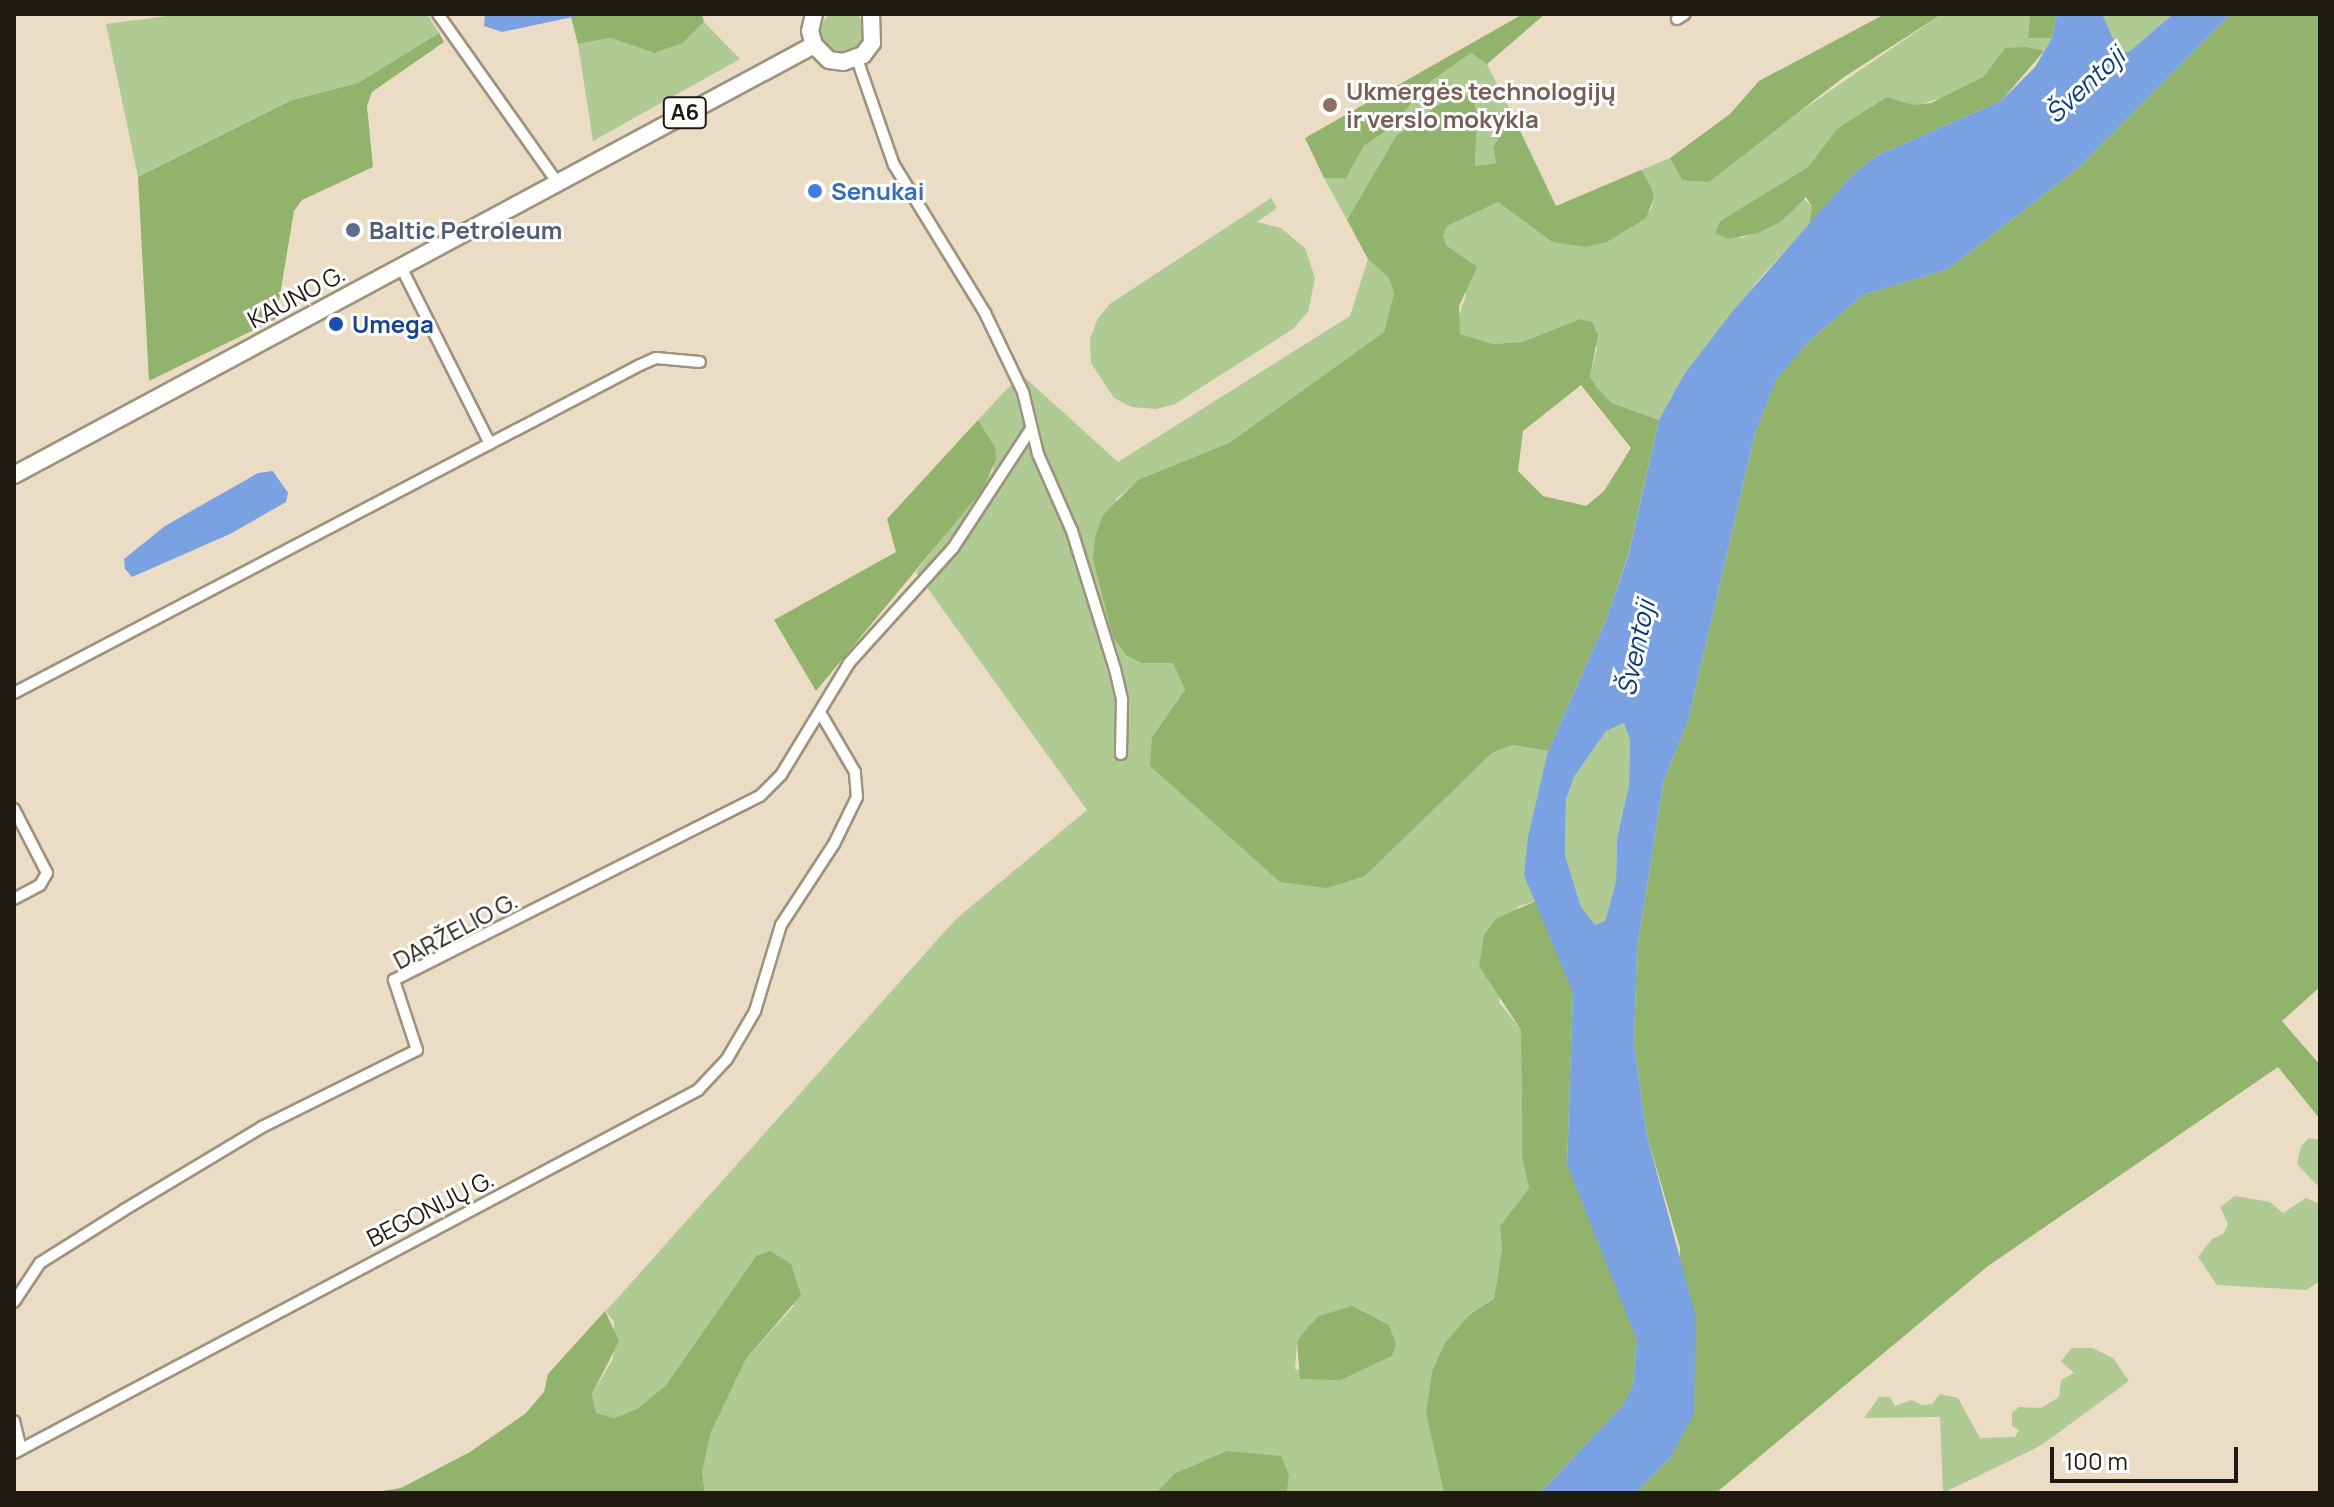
<!DOCTYPE html>
<meta charset="utf-8">
<style>
body{margin:0}
#map{position:relative;width:2334px;height:1507px;overflow:hidden;background:#ebddc5;font-family:Manrope,sans-serif}
div>[style]{position:absolute}
[style*='--x']{left:calc(var(--x)*1px);top:calc(var(--y)*1px);width:calc(var(--w)*1px);rotate:calc(var(--a)*1deg)}
.green>*{inset:0;background:#afca93}
.round{border-radius:50%}
.forest>*{inset:0;background:#91b36c}
.water>*{inset:0;background:#7aa2e2}
.roads{filter:drop-shadow(2px 0 #9f927c) drop-shadow(-2px 0 #9f927c) drop-shadow(0 2px #9f927c) drop-shadow(0 -2px #9f927c)}
.street>*{height:10px;margin:-5px;padding:0 5px;transform-origin:5px;border-radius:5px;background:#fff}
.primary>*{height:16px;margin:-8px;padding:0 8px;transform-origin:8px;border-radius:8px;background:#fff}
.dots>*{width:22px;height:22px;translate:-50% -50%;box-sizing:border-box;border:4px solid #fff;border-radius:50%}
span{translate:-50% -50%;white-space:nowrap;text-align:center;line-height:1.15;-webkit-text-stroke:6px #fff;paint-order:stroke}
.shield-label span{padding:2px 6px;background:#fff;border:2px solid;border-radius:6px;-webkit-text-stroke-width:0}
.shield-label{font-size:22px;color:#1f1a11;font-weight:700}
.education-label{font-size:24px;color:#785e54;font-weight:700}
.left{translate:0 -50%;text-align:left}
.shop-label{font-size:24px;color:#366cbe;font-weight:700}
.service-label{font-size:24px;color:#4e5e75;font-weight:700}
.street-label{font-size:24px;color:#1f1a11}
.transit-label{font-size:24px;color:#164399;font-weight:700}
.water-label{font-size:26px;color:#063780;font-style:italic}
.frame{position:absolute;inset:0;border:16px solid #1f1a11;pointer-events:none}
.scale{position:absolute;left:2050px;top:1447px;width:188px;height:36px;box-sizing:border-box;border:4px solid #1f1a11;border-top:0;padding-left:10px;font-size:24px;line-height:28px;white-space:nowrap;color:#1f1a11;-webkit-text-stroke:6px #fff;paint-order:stroke}
</style>
<div id="map">
<div class="green">
<i class="round" style="left:821px;top:10px;width:44px;height:44px"></i>
<i style="clip-path:polygon(182px 14px,427px 14px,439px 33px,358px 83px,292px 100px,138px 177px,106px 24px)"></i>
<i style="clip-path:polygon(1942px 14px,2030px 14px,2028px 38px,2052px 38px,2044px 51px,2005px 48px,1983px 77px,1948px 96px,1837px 129px,1808px 167px,1720px 221px,1715px 233px,1742px 238px,1782px 221px,1803px 198px,1812px 207px,1809px 225px,1761px 277px,1683px 376px,1659px 420px,1612px 403px,1596px 387px,1590px 376px,1597px 347px,1580px 319px,1522px 342px,1493px 344px,1460px 334px,1456px 324px,1466px 295px,1443px 235px,1446px 226px,1498px 202px,1552px 242px,1585px 247px,1651px 210px,1654px 198px,1641px 170px,1670px 158px,1682px 180px,1769px 133px)"></i>
<i style="clip-path:polygon(2102px 14px,2173px 14px,2130px 51px,2119px 54px)"></i>
<i style="clip-path:polygon(704px 22px,740px 59px,593px 141px,578px 44px,612px 38px,655px 53px,683px 43px)"></i>
<i style="clip-path:polygon(1471px 53px,1487px 64px,1513px 116px,1493px 147px,1496px 163px,1475px 166px,1477px 114px,1396px 136px,1347px 220px,1324px 178px,1346px 178px,1364px 146px,1390px 128px,1431px 81px)"></i>
<i style="clip-path:polygon(1271px 198px,1277px 208px,1257px 222px,1281px 228px,1305px 248px,1315px 278px,1308px 312px,1293px 329px,1175px 404px,1156px 409px,1132px 407px,1114px 398px,1091px 363px,1090px 339px,1098px 318px,1110px 304px)"></i>
<i style="clip-path:polygon(evenodd,1368px 259px,1389px 278px,1394px 293px,1384px 332px,1229px 443px,1138px 481px,1116px 499px,1142px 663px,1173px 663px,1185px 690px,1152px 737px,1365px 876px,1492px 753px,1512px 745px,1548px 751px,1524px 875px,1538px 900px,1517px 907px,1499px 1002px,1521px 1030px,1522px 1157px,1529px 1188px,1500px 1226px,1502px 1249px,1494px 1299px,1470px 1313px,1426px 1414px,1444px 1493px,1287px 1493px,1289px 1475px,1174px 1474px,1156px 1493px,705px 1493px,702px 1472px,711px 1432px,746px 1359px,794px 1306px,756px 1256px,666px 1385px,637px 1409px,614px 1418px,596px 1413px,592px 1394px,613px 1359px,614px 1322px,606px 1311px,955px 920px,1087px 810px,916px 572px,993px 471px,995px 447px,978px 420px,1021px 374px,1118px 462px,1350px 316px,1368px 259px,1297px 1342px,1392px 1356px,1341px 1380px,1295px 1369px,1297px 1342px)"></i>
<i style="clip-path:polygon(1624px 723px,1630px 740px,1629px 785px,1617px 838px,1616px 882px,1605px 921px,1594px 926px,1581px 907px,1565px 855px,1566px 799px,1574px 777px,1606px 731px)"></i>
<i style="clip-path:polygon(2309px 1138px,2320px 1140px,2320px 1188px,2297px 1164px,2301px 1146px)"></i>
<i style="clip-path:polygon(2235px 1196px,2270px 1202px,2283px 1213px,2306px 1198px,2320px 1204px,2320px 1281px,2306px 1290px,2217px 1285px,2198px 1257px,2212px 1239px,2224px 1233px,2228px 1224px,2220px 1207px)"></i>
<i style="clip-path:polygon(2072px 1348px,2092px 1348px,2113px 1358px,2129px 1381px,2040px 1446px,1943px 1493px,1940px 1417px,1864px 1418px,1879px 1397px,1890px 1397px,1895px 1406px,1912px 1400px,1922px 1405px,1932px 1404px,1940px 1394px,1958px 1398px,1980px 1438px,2015px 1437px,2019px 1430px,2012px 1426px,2012px 1413px,2019px 1407px,2041px 1408px,2059px 1397px,2061px 1380px,2074px 1373px,2061px 1361px)"></i>
</div>
<div class="forest">
<i style="clip-path:polygon(587px 14px,702px 14px,704px 22px,683px 43px,655px 53px,611px 38px,578px 44px,571px 17px)"></i>
<i style="clip-path:polygon(1523px 14px,1545px 14px,1487px 64px,1471px 53px,1431px 81px,1390px 128px,1364px 146px,1346px 178px,1324px 178px,1305px 138px)"></i>
<i style="clip-path:polygon(1885px 14px,1942px 14px,1844px 77px,1709px 182px,1682px 180px,1670px 158px,1730px 114px,1759px 81px)"></i>
<i style="clip-path:polygon(2030px 14px,2057px 14px,2052px 38px,2028px 38px)"></i>
<i style="clip-path:polygon(2231px 14px,2320px 14px,2320px 987px,2282px 1021px,2320px 1065px,2320px 1119px,2278px 1067px,1988px 1266px,1716px 1493px,1636px 1493px,1671px 1457px,1680px 1248px,1647px 1136px,1634px 1045px,1637px 948px,1664px 780px,1688px 721px,1755px 433px,1776px 379px,1808px 342px,1863px 295px,1948px 269px,2078px 168px)"></i>
<i style="clip-path:polygon(439px 33px,444px 42px,372px 92px,367px 106px,373px 167px,302px 200px,294px 211px,276px 319px,149px 381px,138px 177px,292px 100px,358px 83px)"></i>
<i style="clip-path:polygon(2026px 47px,2044px 51px,2001px 101px,1876px 156px,1850px 177px,1809px 225px,1812px 207px,1806px 197px,1782px 221px,1758px 233px,1728px 239px,1715px 233px,1720px 221px,1808px 167px,1837px 129px,1887px 97px,1913px 105px,1931px 103px,1983px 77px,2005px 48px)"></i>
<i style="clip-path:polygon(evenodd,1462px 94px,1473px 99px,1477px 114px,1475px 166px,1496px 163px,1493px 147px,1513px 116px,1556px 206px,1641px 170px,1651px 187px,1654px 198px,1646px 218px,1607px 242px,1585px 247px,1552px 242px,1498px 202px,1447px 226px,1443px 235px,1447px 246px,1477px 267px,1459px 306px,1460px 334px,1493px 344px,1522px 342px,1580px 319px,1592px 322px,1598px 335px,1590px 376px,1596px 387px,1612px 403px,1659px 420px,1629px 552px,1606px 620px,1548px 751px,1512px 745px,1492px 753px,1365px 876px,1327px 888px,1280px 882px,1150px 766px,1152px 737px,1185px 690px,1173px 663px,1142px 663px,1126px 655px,1113px 637px,1093px 559px,1095px 537px,1103px 515px,1138px 480px,1229px 443px,1384px 332px,1394px 293px,1389px 278px,1368px 259px,1347px 220px,1396px 136px,1451px 96px,1462px 94px,1581px 385px,1631px 448px,1604px 491px,1586px 506px,1543px 496px,1518px 471px,1523px 431px,1581px 385px)"></i>
<i style="clip-path:polygon(978px 420px,995px 447px,996px 459px,983px 489px,816px 691px,774px 620px,896px 552px,887px 519px)"></i>
<i style="clip-path:polygon(1538px 900px,1573px 993px,1567px 1164px,1627px 1305px,1637px 1341px,1633px 1384px,1623px 1405px,1540px 1493px,1444px 1493px,1426px 1414px,1432px 1372px,1445px 1343px,1471px 1313px,1494px 1299px,1502px 1249px,1500px 1226px,1529px 1188px,1522px 1157px,1521px 1030px,1479px 966px,1484px 935px,1497px 918px)"></i>
<i style="clip-path:polygon(770px 1251px,791px 1264px,801px 1295px,746px 1359px,711px 1432px,702px 1472px,705px 1493px,368px 1493px,401px 1488px,470px 1452px,525px 1414px,544px 1392px,548px 1374px,605px 1311px,619px 1341px,592px 1394px,596px 1413px,614px 1418px,637px 1409px,666px 1385px,756px 1256px)"></i>
<i style="clip-path:polygon(1352px 1306px,1389px 1325px,1396px 1344px,1392px 1356px,1341px 1380px,1300px 1379px,1297px 1342px,1307px 1328px,1319px 1316px)"></i>
<i style="clip-path:polygon(1227px 1451px,1281px 1456px,1289px 1475px,1287px 1493px,1156px 1493px,1174px 1474px)"></i>
</div>
<div class="water">
<i style="clip-path:polygon(485px 14px,587px 14px,502px 32px,484px 26px)"></i>
<i style="clip-path:polygon(evenodd,2057px 14px,2102px 14px,2120px 54px,2130px 51px,2173px 14px,2231px 14px,2078px 168px,1948px 269px,1863px 295px,1808px 342px,1776px 380px,1755px 433px,1688px 721px,1664px 780px,1637px 948px,1634px 1045px,1647px 1136px,1696px 1317px,1694px 1413px,1671px 1457px,1636px 1493px,1540px 1493px,1623px 1405px,1633px 1384px,1637px 1341px,1567px 1164px,1573px 993px,1524px 875px,1528px 837px,1548px 751px,1606px 620px,1629px 553px,1659px 420px,1683px 376px,1732px 312px,1850px 177px,1876px 156px,2001px 101px,2035px 67px,2052px 38px,2057px 14px,1624px 723px,1630px 740px,1629px 785px,1617px 838px,1616px 882px,1605px 921px,1595px 925px,1581px 907px,1565px 855px,1566px 799px,1574px 777px,1606px 731px,1624px 723px)"></i>
<i style="clip-path:polygon(273px 471px,288px 493px,286px 502px,230px 534px,132px 577px,125px 569px,124px 559px,165px 526px,258px 473px)"></i>
</div>
<div class="roads">
<div class="street">
<i style="--x:438;--y:14;--w:206;--a:54.7"></i>
<i style="--x:1677;--y:19;--w:9;--a:-32"></i>
<i style="--x:857;--y:59;--w:112;--a:70.8"></i>
<i style="--x:894;--y:165;--w:174;--a:58.4"></i>
<i style="--x:985;--y:313;--w:88;--a:64.3"></i>
<i style="--x:1023;--y:392;--w:64;--a:76.4"></i>
<i style="--x:1038;--y:454;--w:84;--a:66.2"></i>
<i style="--x:1072;--y:531;--w:145;--a:72.7"></i>
<i style="--x:1115;--y:669;--w:32;--a:77"></i>
<i style="--x:1122;--y:700;--w:54;--a:91.1"></i>
<i style="--x:401;--y:267;--w:198;--a:63.3"></i>
<i style="--x:14;--y:693;--w:707;--a:-27.65"></i>
<i style="--x:640;--y:365;--w:17;--a:-24"></i>
<i style="--x:656;--y:358;--w:44;--a:5.2"></i>
<i style="--x:14;--y:809;--w:72;--a:62.7"></i>
<i style="--x:47;--y:873;--w:14;--a:120"></i>
<i style="--x:40;--y:885;--w:30;--a:152"></i>
<i style="--x:14;--y:1302;--w:47;--a:-56.3"></i>
<i style="--x:40;--y:1263;--w:99;--a:-32.2"></i>
<i style="--x:124;--y:1210;--w:161;--a:-31"></i>
<i style="--x:262;--y:1127;--w:173;--a:-26.4"></i>
<i style="--x:417;--y:1050;--w:74;--a:-108.2"></i>
<i style="--x:394;--y:980;--w:410;--a:-26.7"></i>
<i style="--x:760;--y:796;--w:30;--a:-45"></i>
<i style="--x:781;--y:775;--w:131;--a:-58.7"></i>
<i style="--x:849;--y:663;--w:155;--a:-47.9"></i>
<i style="--x:953;--y:548;--w:142;--a:-56.8"></i>
<i style="--x:14;--y:1421;--w:29;--a:76"></i>
<i style="--x:14;--y:1453;--w:774;--a:-27.95"></i>
<i style="--x:698;--y:1090;--w:42;--a:-46.9"></i>
<i style="--x:727;--y:1059;--w:56;--a:-59.7"></i>
<i style="--x:755;--y:1011;--w:90;--a:-73.2"></i>
<i style="--x:781;--y:925;--w:97;--a:-56.8"></i>
<i style="--x:834;--y:844;--w:52;--a:-63.9"></i>
<i style="--x:857;--y:797;--w:25;--a:-95"></i>
<i style="--x:855;--y:772;--w:69;--a:-120.3"></i>
</div>
<div class="primary">
<i style="--x:814;--y:14;--w:17;--a:103"></i>
<i style="--x:810;--y:31;--w:15;--a:74"></i>
<i style="--x:814;--y:45;--w:21;--a:45"></i>
<i style="--x:829;--y:60;--w:14;--a:8"></i>
<i style="--x:843;--y:62;--w:21;--a:-19"></i>
<i style="--x:863;--y:55;--w:15;--a:-53"></i>
<i style="--x:872;--y:43;--w:29;--a:-92"></i>
<i style="--x:14;--y:475;--w:908;--a:-28.26"></i>
</div>
</div>
<div class="dots">
<i style="left:1330px;top:105px;background:#8d6e63"></i>
<i style="left:815px;top:191px;background:#3f7fe0"></i>
<i style="left:353px;top:230px;background:#5c6f8a"></i>
<i style="left:336px;top:324px;background:#1a4fb4"></i>
</div>
<div class="shield-label">
<span style="left:685px;top:113px">A6</span>
</div>
<div class="education-label">
<span class="left" style="left:1346px;top:105px">Ukmergės technologijų<br>ir verslo mokykla</span>
</div>
<div class="shop-label">
<span class="left" style="left:831px;top:191px">Senukai</span>
</div>
<div class="service-label">
<span class="left" style="left:369px;top:230px">Baltic Petroleum</span>
</div>
<div class="street-label">
<span style="left:296px;top:296px;rotate:-28deg">KAUNO G.</span>
<span style="left:455px;top:930px;rotate:-28deg">DARŽELIO G.</span>
<span style="left:430px;top:1208px;rotate:-27deg">BEGONIJŲ G.</span>
</div>
<div class="transit-label">
<span class="left" style="left:352px;top:324px">Umega</span>
</div>
<div class="water-label">
<span style="left:2085px;top:85px;rotate:-43deg">Šventoji</span>
<span style="left:1636px;top:648px;rotate:-78deg">Šventoji</span>
</div>
<div class="frame"></div>
<div class="scale">100 m</div>
</div>
